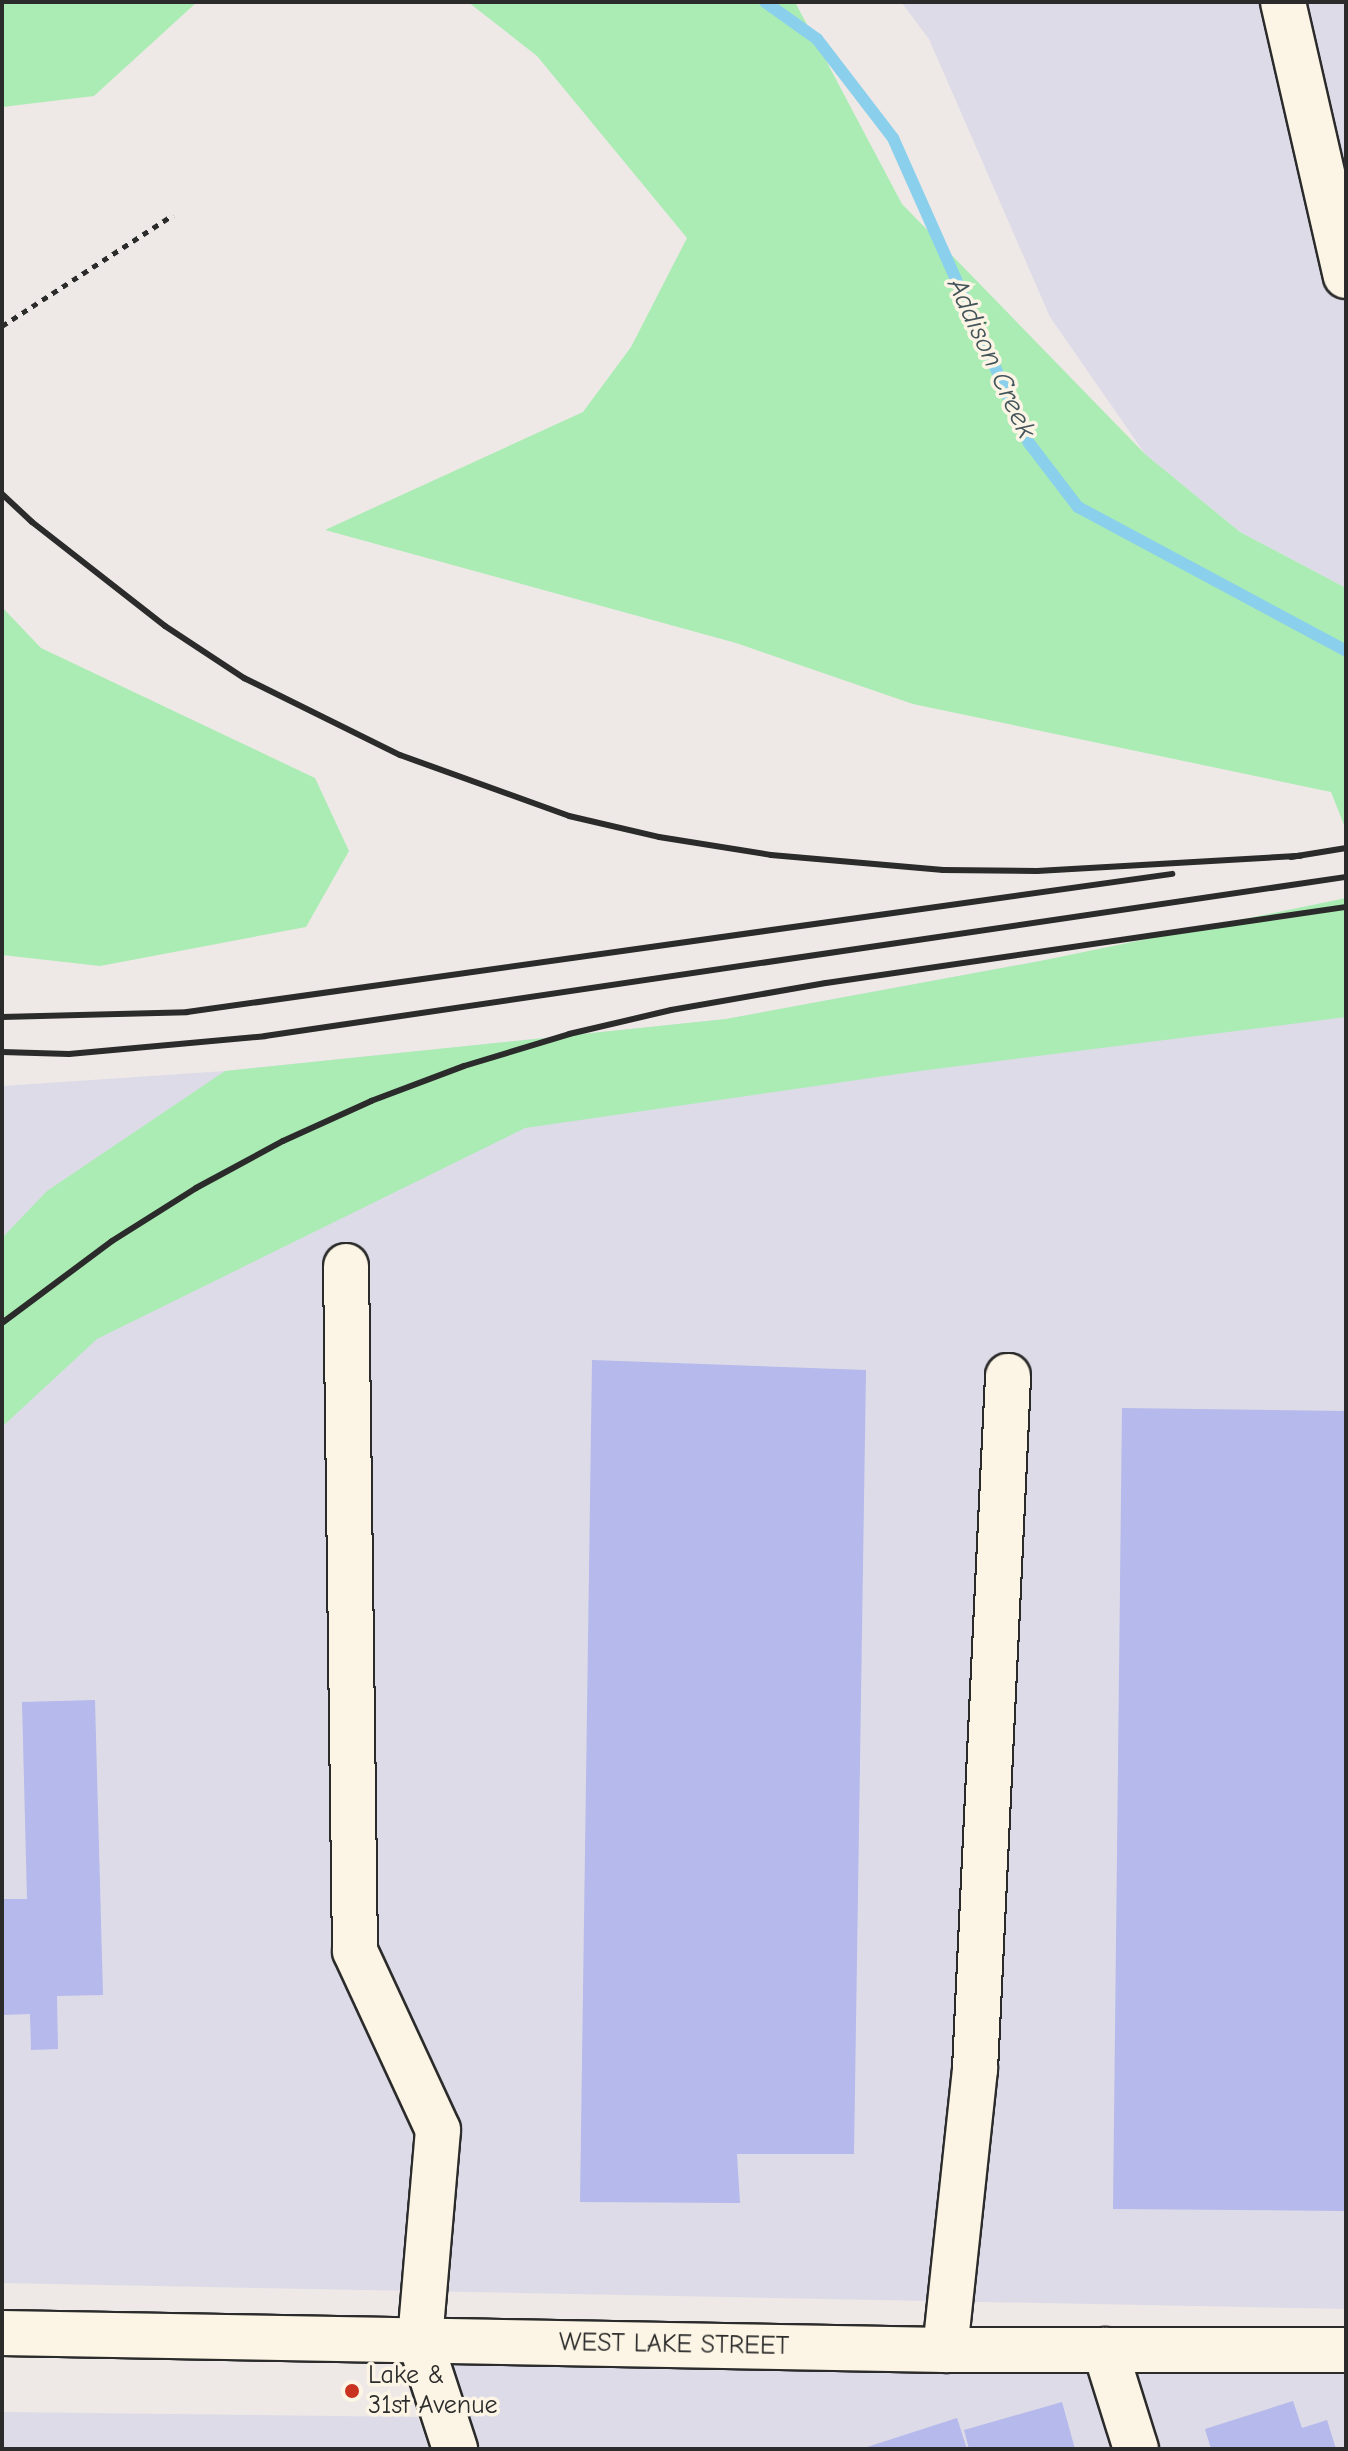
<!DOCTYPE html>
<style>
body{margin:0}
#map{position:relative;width:1348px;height:2451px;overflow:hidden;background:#eee9e6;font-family:"Comic Neue",sans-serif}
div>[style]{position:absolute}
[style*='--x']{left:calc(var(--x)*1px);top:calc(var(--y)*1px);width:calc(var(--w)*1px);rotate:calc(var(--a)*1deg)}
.built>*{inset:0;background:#dddbe8}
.green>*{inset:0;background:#abecb4}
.stream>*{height:12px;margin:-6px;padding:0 6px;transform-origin:6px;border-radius:6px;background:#8ad0ec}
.building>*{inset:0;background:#b5b9eb}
.path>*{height:5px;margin-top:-2.5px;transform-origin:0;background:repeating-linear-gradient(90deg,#2b2b2b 0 6px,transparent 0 12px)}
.roads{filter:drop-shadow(2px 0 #2b2b2b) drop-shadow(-2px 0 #2b2b2b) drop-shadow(0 2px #2b2b2b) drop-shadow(0 -2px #2b2b2b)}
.minor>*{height:44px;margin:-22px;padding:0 22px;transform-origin:22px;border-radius:22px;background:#fcf5e5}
.major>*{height:44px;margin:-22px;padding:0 22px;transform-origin:22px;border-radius:22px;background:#fcf5e5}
.rail>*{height:6px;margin:-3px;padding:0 3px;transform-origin:3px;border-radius:3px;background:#2b2b2b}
.dots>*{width:22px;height:22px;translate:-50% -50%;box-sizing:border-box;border:4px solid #fcf5e5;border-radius:50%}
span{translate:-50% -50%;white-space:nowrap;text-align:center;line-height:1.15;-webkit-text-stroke:7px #fcf5e5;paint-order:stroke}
.street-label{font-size:26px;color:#2b2b2b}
.poi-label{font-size:26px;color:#2b2b2b}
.left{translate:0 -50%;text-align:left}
.water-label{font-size:28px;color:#43545b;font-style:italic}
.frame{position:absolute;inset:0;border:4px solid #2b2b2b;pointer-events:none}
</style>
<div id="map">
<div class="built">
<i style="clip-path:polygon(901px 2px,1346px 2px,1346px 588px,1240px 532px,1145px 454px,1050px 317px,929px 39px)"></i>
<i style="clip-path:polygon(1346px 916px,1346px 2309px,2px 2283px,2px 1086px,225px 1071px,726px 1019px,1040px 961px)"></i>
<i style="clip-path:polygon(420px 2341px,1346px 2350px,1346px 2449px,455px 2449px)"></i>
<i style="clip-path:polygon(2px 2412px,418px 2417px,429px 2449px,2px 2449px)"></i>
</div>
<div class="green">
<i style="clip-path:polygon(2px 2px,197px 2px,94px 96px,2px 107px)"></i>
<i style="clip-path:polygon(468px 2px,795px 2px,902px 204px,1145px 454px,1240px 532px,1346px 588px,1346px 830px,1331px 792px,913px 704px,736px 643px,325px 530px,583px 412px,631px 347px,687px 238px,537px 56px)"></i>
<i style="clip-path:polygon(2px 607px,41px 648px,315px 778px,349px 851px,306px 927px,100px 966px,2px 955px)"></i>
<i style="clip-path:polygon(1346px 898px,1346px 1017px,912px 1072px,525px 1128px,97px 1339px,2px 1427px,2px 1238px,47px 1191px,225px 1071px,726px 1019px,1040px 961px)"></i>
</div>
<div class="stream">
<i style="--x:765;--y:2;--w:64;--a:35.4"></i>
<i style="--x:817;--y:39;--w:125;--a:52.5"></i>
<i style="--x:893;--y:138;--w:334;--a:66"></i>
<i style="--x:1029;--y:443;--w:81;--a:52.6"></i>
<i style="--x:1078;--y:507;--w:304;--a:28.2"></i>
</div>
<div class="building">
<i style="clip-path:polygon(592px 1360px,866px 1370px,854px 2154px,737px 2154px,740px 2203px,580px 2202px)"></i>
<i style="clip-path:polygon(1122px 1408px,1346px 1411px,1346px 2211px,1113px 2209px)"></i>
<i style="clip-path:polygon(95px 1700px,103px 1995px,57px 1996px,58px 2049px,31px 2050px,30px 2014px,2px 2015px,2px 1899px,27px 1899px,22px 1702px)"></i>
<i style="clip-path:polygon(1293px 2401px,1302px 2428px,1327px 2420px,1336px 2449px,1211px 2449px,1205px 2429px)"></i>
<i style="clip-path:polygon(1062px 2402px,1075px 2449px,969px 2449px,964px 2430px)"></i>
<i style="clip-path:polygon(957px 2418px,967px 2449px,864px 2449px,864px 2448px)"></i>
</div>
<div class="path">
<i style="--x:2;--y:326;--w:204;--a:-33"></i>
</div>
<div class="roads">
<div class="minor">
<i style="--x:1283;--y:2;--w:281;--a:77.1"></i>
<i style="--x:346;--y:1266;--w:685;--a:89.25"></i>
<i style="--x:355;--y:1951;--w:197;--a:65.1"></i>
<i style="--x:438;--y:2130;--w:212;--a:94.9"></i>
<i style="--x:420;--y:2341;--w:114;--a:72"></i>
<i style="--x:945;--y:2350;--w:283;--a:-83.9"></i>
<i style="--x:975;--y:2069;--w:694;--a:-87.27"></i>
<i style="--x:1105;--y:2350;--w:104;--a:72.6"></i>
</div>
<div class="major">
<i style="--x:2;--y:2333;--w:943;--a:1.03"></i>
<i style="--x:945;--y:2350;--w:401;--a:0"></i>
</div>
</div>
<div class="rail">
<i style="--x:2;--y:494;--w:41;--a:43"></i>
<i style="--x:32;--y:522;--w:169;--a:38"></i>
<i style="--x:165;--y:626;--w:95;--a:33.4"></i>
<i style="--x:244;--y:678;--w:174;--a:26.3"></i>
<i style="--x:400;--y:755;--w:180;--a:19.8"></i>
<i style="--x:569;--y:816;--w:92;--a:13.1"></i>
<i style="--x:659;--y:837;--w:113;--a:9.1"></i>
<i style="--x:771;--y:855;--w:173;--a:5"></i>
<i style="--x:943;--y:870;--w:94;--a:0.6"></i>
<i style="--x:1037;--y:871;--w:264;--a:-3.3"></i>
<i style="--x:1291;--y:857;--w:56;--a:-9.3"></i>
<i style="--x:2;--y:1017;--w:185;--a:-1.5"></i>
<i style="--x:187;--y:1012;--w:995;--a:-7.98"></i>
<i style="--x:2;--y:1052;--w:67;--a:1.7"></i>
<i style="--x:69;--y:1054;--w:197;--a:-5.2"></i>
<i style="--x:265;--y:1036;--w:1093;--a:-8.37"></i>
<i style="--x:2;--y:1323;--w:137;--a:-36.7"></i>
<i style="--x:112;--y:1241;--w:99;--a:-32.2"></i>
<i style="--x:196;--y:1188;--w:99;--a:-28.4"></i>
<i style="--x:283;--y:1141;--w:97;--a:-24.4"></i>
<i style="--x:371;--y:1101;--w:99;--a:-20.6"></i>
<i style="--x:464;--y:1066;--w:110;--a:-16.9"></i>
<i style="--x:569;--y:1034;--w:105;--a:-13.2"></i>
<i style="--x:671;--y:1010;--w:157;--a:-9.9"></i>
<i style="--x:826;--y:983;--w:526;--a:-8.32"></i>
</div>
<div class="dots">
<i style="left:352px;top:2391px;background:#c8321e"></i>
</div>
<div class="street-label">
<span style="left:674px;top:2345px;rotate:1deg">WEST LAKE STREET</span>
</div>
<div class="poi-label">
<span class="left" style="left:368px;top:2391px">Lake &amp;<br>31st Avenue</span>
</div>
<div class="water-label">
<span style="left:992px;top:358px;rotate:65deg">Addison Creek</span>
</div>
<div class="frame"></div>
</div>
